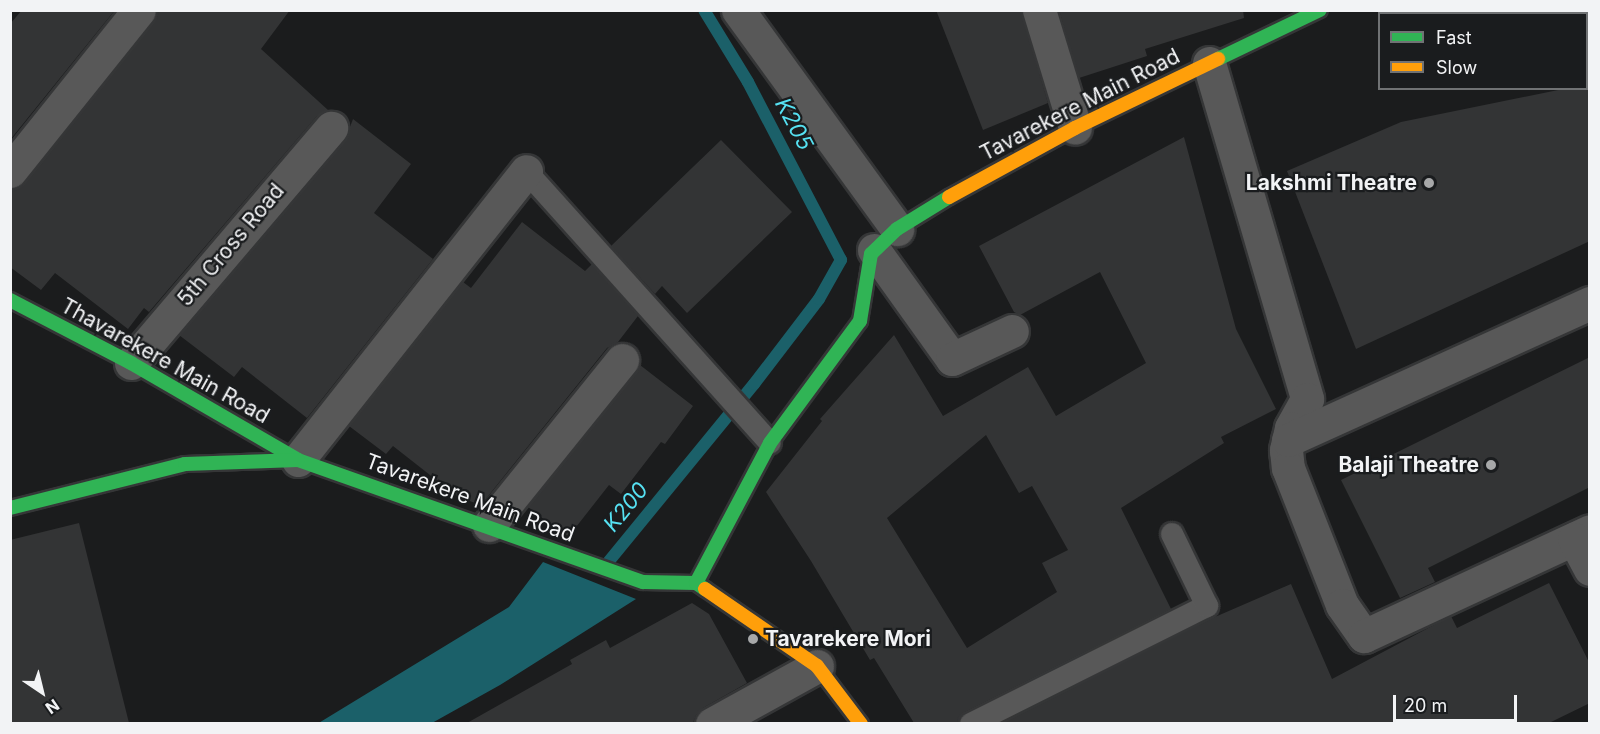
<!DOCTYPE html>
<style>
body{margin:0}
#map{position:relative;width:1600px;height:734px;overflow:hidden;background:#1b1c1d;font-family:Inter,sans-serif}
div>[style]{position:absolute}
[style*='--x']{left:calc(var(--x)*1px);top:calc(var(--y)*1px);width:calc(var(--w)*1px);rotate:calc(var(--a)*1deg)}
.water>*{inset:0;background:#1b6069}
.stream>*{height:12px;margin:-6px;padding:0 6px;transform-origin:6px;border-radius:6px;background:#1b6069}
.building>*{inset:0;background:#333435}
.roads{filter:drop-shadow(2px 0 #353637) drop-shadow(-2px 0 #353637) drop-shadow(0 2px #353637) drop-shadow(0 -2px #353637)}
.lane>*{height:22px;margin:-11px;padding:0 11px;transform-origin:11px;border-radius:11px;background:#585858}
.street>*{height:33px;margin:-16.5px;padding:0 16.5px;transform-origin:16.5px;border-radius:16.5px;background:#585858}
.fast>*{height:14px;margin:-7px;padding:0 7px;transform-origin:7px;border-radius:7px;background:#30b455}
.slow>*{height:14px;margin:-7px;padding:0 7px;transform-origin:7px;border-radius:7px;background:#ff9f0a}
.dots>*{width:16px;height:16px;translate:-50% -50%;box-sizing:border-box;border:3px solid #1a1c1e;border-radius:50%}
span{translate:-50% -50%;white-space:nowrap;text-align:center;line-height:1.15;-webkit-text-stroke:4.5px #1a1c1e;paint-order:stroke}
.street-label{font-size:21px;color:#f2f3f5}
.poi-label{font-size:21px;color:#f2f3f5;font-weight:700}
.right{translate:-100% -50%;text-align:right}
.left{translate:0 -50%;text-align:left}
.water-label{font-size:22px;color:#56e1f2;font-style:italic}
.frame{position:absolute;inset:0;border:12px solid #f2f3f5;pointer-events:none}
.legend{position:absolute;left:1378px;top:12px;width:210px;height:78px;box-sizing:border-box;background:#1a1c1e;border:2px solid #707274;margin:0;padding:8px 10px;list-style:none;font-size:18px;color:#f2f3f5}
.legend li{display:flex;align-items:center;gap:12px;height:30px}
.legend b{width:30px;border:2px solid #707274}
.north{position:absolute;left:12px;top:662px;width:60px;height:60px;-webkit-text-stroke:4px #1a1c1e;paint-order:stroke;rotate:145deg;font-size:16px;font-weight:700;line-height:24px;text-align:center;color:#f2f3f5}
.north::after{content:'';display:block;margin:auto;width:21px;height:27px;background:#f2f3f5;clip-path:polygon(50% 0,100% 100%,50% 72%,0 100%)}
.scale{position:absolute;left:1393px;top:695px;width:124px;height:27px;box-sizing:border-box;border:3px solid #f2f3f5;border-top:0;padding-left:8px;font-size:18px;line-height:21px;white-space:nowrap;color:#f2f3f5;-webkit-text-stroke:4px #1a1c1e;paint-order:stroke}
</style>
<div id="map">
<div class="water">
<i style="clip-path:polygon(543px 562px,636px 599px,500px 685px,432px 723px,317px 724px,509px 607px)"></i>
</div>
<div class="stream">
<i style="--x:605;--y:566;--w:235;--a:-50.7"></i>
<i style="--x:754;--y:384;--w:107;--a:-52.6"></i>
<i style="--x:819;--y:299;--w:45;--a:-60.6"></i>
<i style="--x:841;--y:260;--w:201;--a:-117.6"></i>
<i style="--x:748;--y:82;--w:84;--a:-121.4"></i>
</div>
<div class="building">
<i style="clip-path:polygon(22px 10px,115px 10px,10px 140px,10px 24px)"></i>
<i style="clip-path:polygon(157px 10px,290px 10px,261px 49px,328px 110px,317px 116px,149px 312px,144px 308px,128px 329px,55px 273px,41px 290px,10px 267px,10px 189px,25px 183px,154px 22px)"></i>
<i style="clip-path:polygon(936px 10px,1021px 10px,1048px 103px,983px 130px)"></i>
<i style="clip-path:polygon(1059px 10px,1243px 10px,1244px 18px,1145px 49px,1147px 56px,1079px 78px)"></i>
<i style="clip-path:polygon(1568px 88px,1590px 88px,1590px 241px,1356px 349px,1287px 171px,1401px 122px)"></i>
<i style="clip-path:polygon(353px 119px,411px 164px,374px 213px,433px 259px,307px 418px,242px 367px,234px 377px,179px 335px,345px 140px)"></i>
<i style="clip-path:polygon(evenodd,1184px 137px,1236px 329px,1276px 409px,1221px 437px,1224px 443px,1121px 508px,1171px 609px,965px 712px,958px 723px,914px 723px,874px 658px,870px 660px,811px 561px,766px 492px,822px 421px,820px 419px,894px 335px,943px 416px,1028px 367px,1056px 416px,1146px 363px,1100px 272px,1020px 315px,1014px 312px,979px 246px,1184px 137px,986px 435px,1019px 493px,1032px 486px,1068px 550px,1042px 563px,1057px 592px,967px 648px,887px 518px,986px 435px)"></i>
<i style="clip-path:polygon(721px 140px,792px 212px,687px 313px,662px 286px,655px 294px,611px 246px)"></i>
<i style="clip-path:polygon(522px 222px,585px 271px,592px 264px,638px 316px,618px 342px,607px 348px,481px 505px,458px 497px,393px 446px,386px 454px,349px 426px,463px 282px,471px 288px)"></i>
<i style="clip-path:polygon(1590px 357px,1590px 487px,1428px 568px,1435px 582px,1400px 598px,1341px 480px)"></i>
<i style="clip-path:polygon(640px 365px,693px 406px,665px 444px,661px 442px,621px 494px,609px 485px,569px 536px,563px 534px,528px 507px)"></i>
<i style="clip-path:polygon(79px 523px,129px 723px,10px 723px,10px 540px)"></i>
<i style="clip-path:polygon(1549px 583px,1590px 664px,1590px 703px,1549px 723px,1002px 723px,1208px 620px,1291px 584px,1332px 679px,1451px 616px,1457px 628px)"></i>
<i style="clip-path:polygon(692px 603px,709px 614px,747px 683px,703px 708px,696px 715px,693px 723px,467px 723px,572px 664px,570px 660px,606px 640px,610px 648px)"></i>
</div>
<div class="roads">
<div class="lane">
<i style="--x:526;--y:171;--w:365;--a:48.1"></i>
<i style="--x:971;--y:724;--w:264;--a:-26.6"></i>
<i style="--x:1207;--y:606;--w:80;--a:-115.9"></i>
</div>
<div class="street">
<i style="--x:738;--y:10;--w:271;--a:54"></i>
<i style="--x:1039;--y:10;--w:123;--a:73"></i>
<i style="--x:1209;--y:63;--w:350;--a:73.7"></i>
<i style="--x:1307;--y:399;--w:33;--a:119"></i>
<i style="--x:1291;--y:428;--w:23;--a:103"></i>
<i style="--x:1286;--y:450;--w:18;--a:84"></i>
<i style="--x:1288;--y:468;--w:147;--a:68.5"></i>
<i style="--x:1342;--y:605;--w:38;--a:55"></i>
<i style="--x:1364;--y:636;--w:249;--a:-24.9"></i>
<i style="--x:10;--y:171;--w:206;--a:-51.3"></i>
<i style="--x:874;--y:250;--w:134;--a:54.4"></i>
<i style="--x:952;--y:359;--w:66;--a:-25"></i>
<i style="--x:131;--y:363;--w:309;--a:-49.6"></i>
<i style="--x:1288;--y:440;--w:332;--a:-24.4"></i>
<i style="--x:298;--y:460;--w:368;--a:-51.7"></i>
<i style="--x:489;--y:525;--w:212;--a:-51.1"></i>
<i style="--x:1574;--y:539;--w:34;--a:62"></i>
<i style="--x:712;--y:724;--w:120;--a:-28.9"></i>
</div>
<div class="fast">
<i style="--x:1218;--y:59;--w:113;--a:-25.7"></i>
<i style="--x:10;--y:300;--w:136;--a:27.5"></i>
<i style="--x:131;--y:363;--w:193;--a:30.1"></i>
<i style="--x:298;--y:460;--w:366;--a:19.5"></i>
<i style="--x:643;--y:582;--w:53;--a:1.1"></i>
<i style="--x:696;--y:583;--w:11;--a:34"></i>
<i style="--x:10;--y:508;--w:180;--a:-14.1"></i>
<i style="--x:185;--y:464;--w:113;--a:-2"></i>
<i style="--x:696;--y:583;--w:158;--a:-62.1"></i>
<i style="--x:770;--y:443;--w:152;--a:-53.6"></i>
<i style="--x:860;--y:321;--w:68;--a:-80.7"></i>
<i style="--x:871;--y:254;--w:36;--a:-44"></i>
<i style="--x:897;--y:229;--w:61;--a:-31.6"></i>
</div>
<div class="slow">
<i style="--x:949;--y:197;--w:144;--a:-28.7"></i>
<i style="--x:1075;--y:128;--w:159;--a:-25.8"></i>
<i style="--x:705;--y:589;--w:136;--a:34.5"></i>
<i style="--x:817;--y:666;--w:73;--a:52.8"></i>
</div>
</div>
<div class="dots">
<i style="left:1429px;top:183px;background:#a7a8a9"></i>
<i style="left:1491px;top:465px;background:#a7a8a9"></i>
<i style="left:753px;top:639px;background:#a7a8a9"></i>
</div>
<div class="street-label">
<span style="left:1080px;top:105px;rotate:-27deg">Tavarekere Main Road</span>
<span style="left:231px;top:245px;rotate:-50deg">5th Cross Road</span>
<span style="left:165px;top:361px;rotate:29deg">Thavarekere Main Road</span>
<span style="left:470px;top:498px;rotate:20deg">Tavarekere Main Road</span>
</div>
<div class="poi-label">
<span class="right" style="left:1417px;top:183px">Lakshmi Theatre</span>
<span class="right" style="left:1479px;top:465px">Balaji Theatre</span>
<span class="left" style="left:765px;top:639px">Tavarekere Mori</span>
</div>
<div class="water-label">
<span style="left:794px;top:124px;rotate:62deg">K205</span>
<span style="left:626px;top:507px;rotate:-51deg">K200</span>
</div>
<div class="frame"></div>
<ul class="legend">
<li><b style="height:8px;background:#30b455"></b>Fast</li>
<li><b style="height:8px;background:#ff9f0a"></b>Slow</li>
</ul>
<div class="north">N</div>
<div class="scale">20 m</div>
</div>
